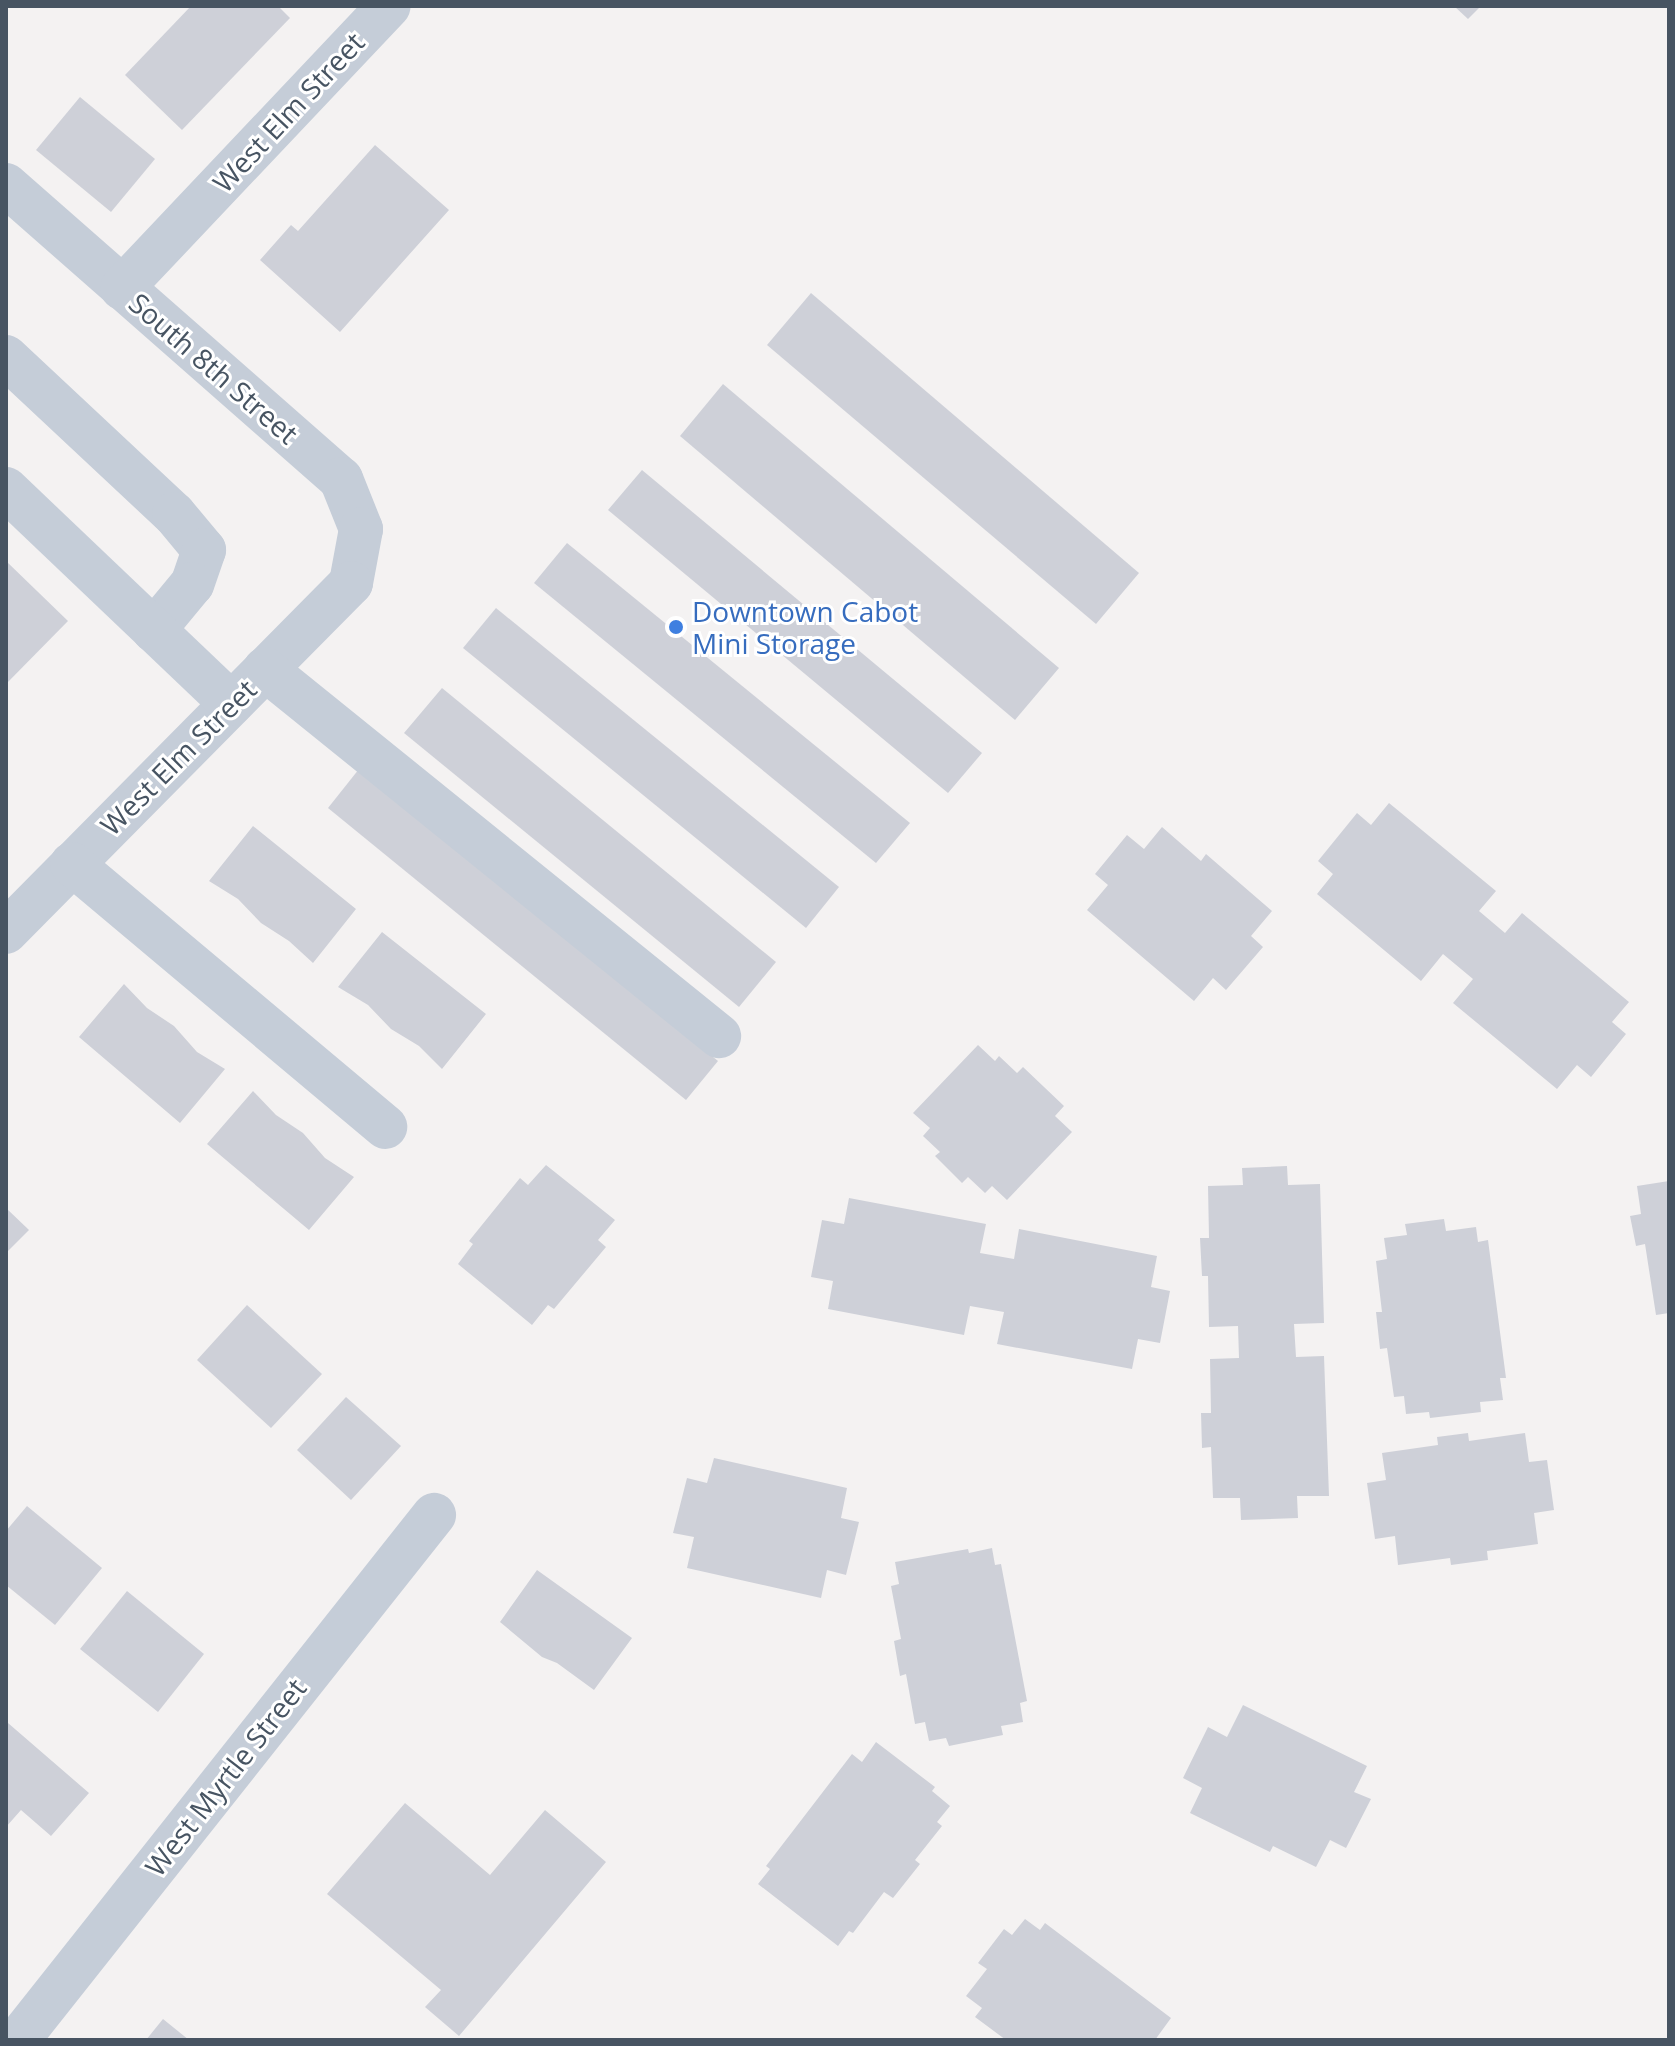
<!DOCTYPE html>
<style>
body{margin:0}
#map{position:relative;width:1675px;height:2046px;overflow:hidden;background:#f4f2f2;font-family:"Open Sans",sans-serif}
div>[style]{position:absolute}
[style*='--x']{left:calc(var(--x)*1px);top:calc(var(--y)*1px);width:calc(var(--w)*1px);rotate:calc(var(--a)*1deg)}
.building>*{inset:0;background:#ced0d8}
.minor>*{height:44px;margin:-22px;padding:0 22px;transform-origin:22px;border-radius:22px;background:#c5cdd8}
.dots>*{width:22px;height:22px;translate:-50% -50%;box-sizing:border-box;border:4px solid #fff;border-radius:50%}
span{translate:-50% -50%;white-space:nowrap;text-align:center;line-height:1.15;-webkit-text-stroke:6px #fff;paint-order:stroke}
.street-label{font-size:28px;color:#475462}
.shop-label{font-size:28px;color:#366cbe}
.left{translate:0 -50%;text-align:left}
.frame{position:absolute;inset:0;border:8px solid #475462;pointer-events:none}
</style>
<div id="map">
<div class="building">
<i style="clip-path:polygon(191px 6px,278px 6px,290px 18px,182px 130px,125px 75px)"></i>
<i style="clip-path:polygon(1454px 6px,1481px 6px,1468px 19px)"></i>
<i style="clip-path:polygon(80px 97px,155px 159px,111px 212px,36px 150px)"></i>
<i style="clip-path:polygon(375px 145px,449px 210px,340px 332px,260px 260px,291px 225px,298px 231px)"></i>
<i style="clip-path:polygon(811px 293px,1139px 573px,1096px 624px,767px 345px)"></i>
<i style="clip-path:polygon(723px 384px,1059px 668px,1015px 720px,680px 436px)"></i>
<i style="clip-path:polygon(642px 470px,982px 753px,948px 793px,608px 510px)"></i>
<i style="clip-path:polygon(567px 543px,910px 823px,876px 863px,534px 583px)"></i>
<i style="clip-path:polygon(6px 561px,68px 621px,6px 684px)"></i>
<i style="clip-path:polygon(496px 608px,839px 887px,806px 928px,463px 648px)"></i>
<i style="clip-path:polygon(442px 688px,776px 962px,739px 1007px,404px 733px)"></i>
<i style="clip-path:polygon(359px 769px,718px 1061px,686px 1100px,328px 808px)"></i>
<i style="clip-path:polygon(1389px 803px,1496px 891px,1479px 911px,1505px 933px,1522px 913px,1629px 1002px,1612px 1022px,1626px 1034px,1591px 1077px,1577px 1065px,1557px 1089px,1453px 1003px,1473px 979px,1443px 954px,1421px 981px,1317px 894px,1333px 874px,1318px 861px,1357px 813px,1371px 825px)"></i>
<i style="clip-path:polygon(253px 826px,356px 909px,313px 963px,289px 941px,261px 923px,238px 899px,209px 881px)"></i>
<i style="clip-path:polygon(1162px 827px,1201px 861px,1206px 854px,1272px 911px,1251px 936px,1263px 947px,1226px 990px,1213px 978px,1194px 1001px,1087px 910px,1108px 885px,1095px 874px,1127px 835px,1144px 849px)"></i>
<i style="clip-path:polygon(382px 932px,486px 1014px,442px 1069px,419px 1046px,391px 1029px,368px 1005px,338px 987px)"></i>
<i style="clip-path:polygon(124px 984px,147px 1008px,174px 1026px,197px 1052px,225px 1069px,180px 1123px,79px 1037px)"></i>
<i style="clip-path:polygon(978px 1045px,995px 1061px,999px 1056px,1017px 1073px,1023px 1067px,1064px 1106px,1055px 1116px,1072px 1132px,1007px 1200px,992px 1186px,985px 1193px,968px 1177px,962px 1183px,935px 1156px,940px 1152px,923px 1136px,930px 1128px,913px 1113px)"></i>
<i style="clip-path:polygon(253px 1091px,276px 1115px,303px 1133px,325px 1158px,354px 1177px,309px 1230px,207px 1144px)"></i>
<i style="clip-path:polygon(546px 1165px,615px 1220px,598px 1240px,606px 1247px,554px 1309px,548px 1305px,532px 1325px,458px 1264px,473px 1244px,469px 1241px,520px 1178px,528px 1185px)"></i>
<i style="clip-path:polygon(1287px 1166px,1288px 1185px,1320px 1184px,1324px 1323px,1294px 1324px,1296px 1357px,1324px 1356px,1329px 1496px,1297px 1496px,1298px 1518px,1241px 1520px,1240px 1498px,1213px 1498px,1211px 1447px,1202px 1448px,1201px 1413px,1211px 1413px,1210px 1359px,1239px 1358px,1238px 1326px,1209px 1327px,1208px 1276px,1202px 1276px,1200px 1238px,1209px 1238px,1208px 1186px,1243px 1185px,1242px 1168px)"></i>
<i style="clip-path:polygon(1669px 1181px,1669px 1313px,1656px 1315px,1645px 1244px,1636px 1246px,1630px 1216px,1641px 1214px,1637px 1186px)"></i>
<i style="clip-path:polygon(849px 1198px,986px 1224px,980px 1253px,1014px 1259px,1019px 1229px,1157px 1256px,1151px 1287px,1170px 1291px,1160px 1343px,1138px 1339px,1132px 1369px,997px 1344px,1004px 1312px,970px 1306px,964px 1335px,828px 1309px,833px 1281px,811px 1277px,822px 1220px,844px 1224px)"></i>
<i style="clip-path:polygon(6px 1208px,29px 1230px,6px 1253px)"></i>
<i style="clip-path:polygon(1444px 1219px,1446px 1231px,1476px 1227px,1478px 1242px,1488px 1240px,1506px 1378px,1500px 1378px,1503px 1400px,1480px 1402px,1481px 1412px,1430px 1418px,1429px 1412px,1406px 1414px,1404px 1396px,1394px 1397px,1387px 1348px,1380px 1349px,1376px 1312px,1382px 1312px,1376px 1261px,1387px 1259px,1384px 1238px,1407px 1235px,1405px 1224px)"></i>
<i style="clip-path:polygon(247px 1305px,322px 1374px,271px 1428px,197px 1360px)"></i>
<i style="clip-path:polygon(346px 1397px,401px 1446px,351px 1500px,297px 1450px)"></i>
<i style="clip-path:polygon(1468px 1433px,1469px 1441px,1525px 1433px,1529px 1462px,1547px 1460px,1554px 1510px,1534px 1513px,1538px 1544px,1487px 1551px,1488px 1560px,1451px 1565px,1450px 1558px,1398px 1565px,1395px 1536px,1375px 1539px,1367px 1483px,1386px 1480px,1382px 1453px,1438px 1445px,1437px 1437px)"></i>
<i style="clip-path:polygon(714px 1458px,847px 1488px,841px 1518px,859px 1522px,846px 1575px,827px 1570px,821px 1598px,687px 1568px,694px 1537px,673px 1533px,687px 1478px,707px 1483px)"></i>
<i style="clip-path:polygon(27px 1506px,102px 1568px,55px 1625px,6px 1585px,6px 1531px)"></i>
<i style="clip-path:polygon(992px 1548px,995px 1565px,1001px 1564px,1027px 1701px,1020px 1703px,1023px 1722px,1001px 1726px,1003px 1735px,949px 1746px,946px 1738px,929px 1741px,925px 1722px,915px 1724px,906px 1674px,900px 1676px,894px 1641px,901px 1639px,891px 1586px,899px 1584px,895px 1562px,968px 1549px,969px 1553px)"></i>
<i style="clip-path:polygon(537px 1570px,632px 1638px,594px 1690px,557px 1663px,542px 1657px,500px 1622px)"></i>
<i style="clip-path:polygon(127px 1591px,204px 1654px,158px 1712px,80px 1649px)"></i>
<i style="clip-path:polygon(1243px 1705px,1367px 1766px,1354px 1792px,1371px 1799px,1346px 1848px,1330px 1840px,1316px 1867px,1273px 1846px,1270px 1852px,1190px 1813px,1202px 1788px,1183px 1778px,1208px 1727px,1227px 1737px)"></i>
<i style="clip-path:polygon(8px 1723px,89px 1793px,51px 1836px,21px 1810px,6px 1827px)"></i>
<i style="clip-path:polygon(876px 1742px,935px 1787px,932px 1791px,950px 1806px,937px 1822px,942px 1826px,915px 1860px,920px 1864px,893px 1898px,884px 1892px,853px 1933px,849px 1931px,838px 1946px,758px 1884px,770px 1869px,766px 1866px,852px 1754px,862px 1762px)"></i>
<i style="clip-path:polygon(405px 1803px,490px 1875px,545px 1810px,606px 1862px,459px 2036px,425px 2007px,441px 1990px,327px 1894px)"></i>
<i style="clip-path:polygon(1025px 1919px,1040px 1930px,1045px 1923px,1171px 2018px,1155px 2040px,1006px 2040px,975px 2017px,982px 2008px,966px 1996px,987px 1969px,978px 1963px,1004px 1929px,1012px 1935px)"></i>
<i style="clip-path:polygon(163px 2019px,189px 2040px,146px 2040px)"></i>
</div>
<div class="minor">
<i style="--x:6;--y:185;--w:446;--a:41.3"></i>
<i style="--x:341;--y:479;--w:54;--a:68.2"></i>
<i style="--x:361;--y:529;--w:55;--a:100.5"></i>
<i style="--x:351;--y:583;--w:491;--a:134.7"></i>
<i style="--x:122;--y:288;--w:388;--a:-46.6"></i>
<i style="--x:6;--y:357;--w:230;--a:43.1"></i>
<i style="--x:174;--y:514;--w:47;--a:50.2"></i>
<i style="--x:204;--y:550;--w:36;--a:109"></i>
<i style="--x:192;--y:584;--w:60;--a:129.6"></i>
<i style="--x:6;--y:489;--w:311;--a:43.6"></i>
<i style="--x:265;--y:669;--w:584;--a:38.95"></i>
<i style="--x:72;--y:864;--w:409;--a:40"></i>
<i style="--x:18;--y:2040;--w:670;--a:-51.61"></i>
</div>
<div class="dots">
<i style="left:676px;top:627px;background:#3f7fe0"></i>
</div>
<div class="street-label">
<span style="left:288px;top:112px;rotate:-47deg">West Elm Street</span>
<span style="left:214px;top:368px;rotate:41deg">South 8th Street</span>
<span style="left:178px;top:757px;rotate:-45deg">West Elm Street</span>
<span style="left:225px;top:1777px;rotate:-52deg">West Myrtle Street</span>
</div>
<div class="shop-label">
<span class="left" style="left:692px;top:627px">Downtown Cabot<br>Mini Storage</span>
</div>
<div class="frame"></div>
</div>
